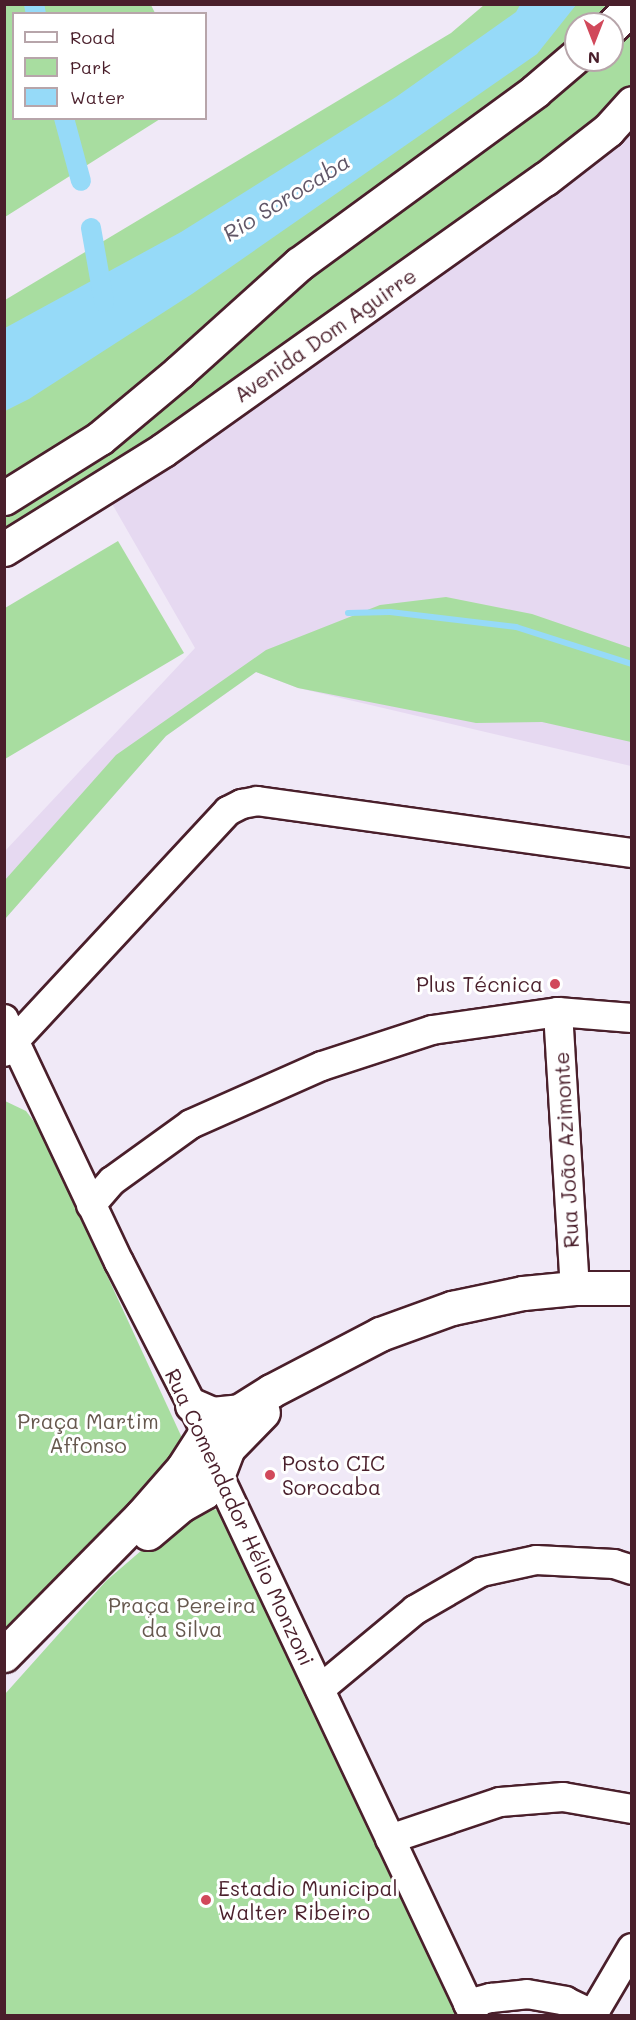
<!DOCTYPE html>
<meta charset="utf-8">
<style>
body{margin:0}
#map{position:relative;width:636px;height:2020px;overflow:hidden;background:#f0e9f7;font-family:Mali,sans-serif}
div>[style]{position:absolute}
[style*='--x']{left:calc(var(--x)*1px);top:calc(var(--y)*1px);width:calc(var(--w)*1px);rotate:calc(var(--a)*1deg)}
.built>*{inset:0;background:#e6d9f1}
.green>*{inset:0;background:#a8dda0}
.water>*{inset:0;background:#96daf8}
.stream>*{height:6px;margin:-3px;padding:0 3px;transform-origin:3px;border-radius:3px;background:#96daf8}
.canal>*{height:20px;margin:-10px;padding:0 10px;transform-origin:10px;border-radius:10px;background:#96daf8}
.roads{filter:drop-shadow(2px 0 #4a1f2b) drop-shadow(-2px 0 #4a1f2b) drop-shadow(0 2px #4a1f2b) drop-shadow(0 -2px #4a1f2b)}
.minor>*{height:28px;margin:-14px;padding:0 14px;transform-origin:14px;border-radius:14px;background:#fff}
.major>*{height:33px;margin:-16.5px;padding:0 16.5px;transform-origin:16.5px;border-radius:16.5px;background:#fff}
.highway>*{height:33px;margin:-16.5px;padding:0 16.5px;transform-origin:16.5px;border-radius:16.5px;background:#fff}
.dots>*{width:16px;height:16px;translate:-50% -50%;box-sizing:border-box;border:3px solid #fff;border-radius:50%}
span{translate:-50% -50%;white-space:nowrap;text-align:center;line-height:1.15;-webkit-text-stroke:6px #fff;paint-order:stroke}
.street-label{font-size:21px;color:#4a1f2b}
.poi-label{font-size:21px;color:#4a1f2b}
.right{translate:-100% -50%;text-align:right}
.left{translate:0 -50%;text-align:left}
.park-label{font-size:21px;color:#66584e}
.water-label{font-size:22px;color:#615768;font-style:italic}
.frame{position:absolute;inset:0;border:6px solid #4a1f2b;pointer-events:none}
.legend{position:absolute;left:12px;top:12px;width:195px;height:108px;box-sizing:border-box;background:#fff;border:2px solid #b7a5aa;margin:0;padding:8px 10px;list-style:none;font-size:18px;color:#4a1f2b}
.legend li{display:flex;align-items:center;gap:12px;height:30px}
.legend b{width:30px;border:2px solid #b7a5aa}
.north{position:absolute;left:564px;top:12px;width:60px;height:60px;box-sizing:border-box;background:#fff;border:2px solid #b7a5aa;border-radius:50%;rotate:180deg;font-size:16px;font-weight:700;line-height:24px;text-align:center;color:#4a1f2b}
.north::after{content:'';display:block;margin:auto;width:21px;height:27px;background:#d1495b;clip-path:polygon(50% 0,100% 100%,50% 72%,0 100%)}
</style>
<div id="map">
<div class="built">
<i style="clip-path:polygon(631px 129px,631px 766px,298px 688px,256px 672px,166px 736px,5px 919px,5px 851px,195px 648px,111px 502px)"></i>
</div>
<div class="green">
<i style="clip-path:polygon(5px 4px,151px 5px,155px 13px,14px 14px,14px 118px,160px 119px,5px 217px)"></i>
<i style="clip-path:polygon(484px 5px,619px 5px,598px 24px,576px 24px,576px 41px,74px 443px,5px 484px,5px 300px,451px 33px)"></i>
<i style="clip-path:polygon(631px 22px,631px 84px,588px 127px,259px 370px,5px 535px,5px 511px,305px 273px,590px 60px,612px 60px,612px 41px)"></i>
<i style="clip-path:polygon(118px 541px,184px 653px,5px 759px,5px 608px)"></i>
<i style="clip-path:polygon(446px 597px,532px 614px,631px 648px,631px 742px,542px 722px,476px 723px,298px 688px,256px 672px,166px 736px,5px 919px,5px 880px,116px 755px,266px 650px,380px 605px)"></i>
<i style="clip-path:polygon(5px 1101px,26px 1111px,39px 1128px,183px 1440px,181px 1452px,5px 1640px)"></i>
<i style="clip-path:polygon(193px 1506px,207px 1506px,221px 1512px,287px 1654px,464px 2015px,5px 2016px,5px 1694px,106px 1581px)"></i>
</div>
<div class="water">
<i style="clip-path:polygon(520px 5px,576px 5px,537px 54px,192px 294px,29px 399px,5px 411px,5px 328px,181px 232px,396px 97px,516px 12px)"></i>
</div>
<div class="stream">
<i style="--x:348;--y:613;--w:42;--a:-1.4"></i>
<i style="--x:390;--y:612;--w:127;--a:6.8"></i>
<i style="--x:516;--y:627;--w:122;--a:17.7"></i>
</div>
<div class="canal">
<i style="--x:34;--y:4;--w:10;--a:79"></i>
<i style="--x:64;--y:118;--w:65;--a:74.9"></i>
<i style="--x:91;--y:228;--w:75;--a:80"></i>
</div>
<div class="roads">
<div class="minor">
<i style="--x:558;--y:1012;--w:277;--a:86.5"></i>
<i style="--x:4;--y:1019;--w:269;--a:64.7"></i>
<i style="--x:119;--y:1262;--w:191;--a:62.9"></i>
<i style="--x:206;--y:1432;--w:44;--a:74.1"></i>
<i style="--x:218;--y:1474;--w:599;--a:64.72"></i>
<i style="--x:4;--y:1052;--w:329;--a:-47.1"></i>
<i style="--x:228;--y:811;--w:16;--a:-27"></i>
<i style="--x:242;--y:804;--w:15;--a:-11"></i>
<i style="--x:257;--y:801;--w:379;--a:7.9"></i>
<i style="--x:91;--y:1205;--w:32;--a:-49"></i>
<i style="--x:112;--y:1181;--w:97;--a:-35.8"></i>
<i style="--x:191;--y:1124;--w:143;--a:-23.9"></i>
<i style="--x:322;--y:1066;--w:116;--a:-18.1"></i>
<i style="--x:432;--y:1030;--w:127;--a:-8.1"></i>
<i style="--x:558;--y:1012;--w:74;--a:4.6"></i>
<i style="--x:320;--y:1689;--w:124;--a:-39.7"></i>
<i style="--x:415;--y:1610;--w:76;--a:-29.9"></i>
<i style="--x:481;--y:1572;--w:56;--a:-12.3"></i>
<i style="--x:536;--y:1560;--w:78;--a:2.9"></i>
<i style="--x:614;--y:1564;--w:19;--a:18"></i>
<i style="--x:390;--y:1839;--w:116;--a:-18.6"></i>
<i style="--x:500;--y:1802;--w:63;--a:-4.5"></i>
<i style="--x:563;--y:1797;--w:70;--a:9.9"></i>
<i style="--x:468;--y:2004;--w:24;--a:-15"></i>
<i style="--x:491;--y:1998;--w:36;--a:-6"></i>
<i style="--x:527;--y:1994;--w:39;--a:10"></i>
<i style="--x:565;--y:2001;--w:34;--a:26"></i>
<i style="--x:592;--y:2016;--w:79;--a:-59.5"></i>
</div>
<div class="major">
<i style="--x:192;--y:1405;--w:22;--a:24"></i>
<i style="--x:212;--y:1414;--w:30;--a:-6"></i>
<i style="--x:148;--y:1533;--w:43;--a:-40.3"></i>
<i style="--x:181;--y:1505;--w:26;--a:-29"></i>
<i style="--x:204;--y:1492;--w:23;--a:-52"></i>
<i style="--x:218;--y:1474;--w:28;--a:-69"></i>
<i style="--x:228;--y:1448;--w:50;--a:-45.8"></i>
<i style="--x:4;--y:1655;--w:195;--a:-45.4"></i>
<i style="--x:141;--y:1516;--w:64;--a:-48.8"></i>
<i style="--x:183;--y:1468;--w:43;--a:-57.4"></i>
<i style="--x:206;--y:1432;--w:77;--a:-32.2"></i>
<i style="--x:271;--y:1391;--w:123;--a:-27.6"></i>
<i style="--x:380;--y:1334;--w:77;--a:-19.9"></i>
<i style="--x:452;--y:1308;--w:73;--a:-11.9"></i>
<i style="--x:523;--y:1293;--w:52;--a:-5.5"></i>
<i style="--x:575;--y:1288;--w:57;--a:0"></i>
</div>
<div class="highway">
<i style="--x:612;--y:26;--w:29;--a:-46"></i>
<i style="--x:4;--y:498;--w:113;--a:-32"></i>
<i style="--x:100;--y:438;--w:104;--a:-39.9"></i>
<i style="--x:180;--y:371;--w:160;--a:-42"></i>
<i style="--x:299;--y:264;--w:293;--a:-36.2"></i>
<i style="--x:535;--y:91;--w:54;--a:-40.5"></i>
<i style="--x:4;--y:549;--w:187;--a:-31.9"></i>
<i style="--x:163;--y:450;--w:468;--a:-35.4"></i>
<i style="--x:545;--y:179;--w:80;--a:-37.9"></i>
<i style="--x:608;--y:130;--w:36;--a:-48"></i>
</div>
</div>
<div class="dots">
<i style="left:555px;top:984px;background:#d1495b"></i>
<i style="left:270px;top:1475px;background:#d1495b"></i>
<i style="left:206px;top:1900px;background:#d1495b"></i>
</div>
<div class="street-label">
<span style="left:325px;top:335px;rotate:-35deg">Avenida Dom Aguirre</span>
<span style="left:566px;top:1150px;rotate:-93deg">Rua João Azimonte</span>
<span style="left:240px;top:1517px;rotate:65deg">Rua Comendador Hélio Monzoni</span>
</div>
<div class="poi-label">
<span class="right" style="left:543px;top:984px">Plus Técnica</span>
<span class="left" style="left:282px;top:1475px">Posto CIC<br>Sorocaba</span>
<span class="left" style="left:218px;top:1900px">Estadio Municipal<br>Walter Ribeiro</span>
</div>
<div class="park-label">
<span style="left:88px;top:1433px">Praça Martim<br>Affonso</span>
<span style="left:182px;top:1617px">Praça Pereira<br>da Silva</span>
</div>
<div class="water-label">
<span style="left:286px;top:197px;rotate:-32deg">Rio Sorocaba</span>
</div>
<div class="frame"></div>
<ul class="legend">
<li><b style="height:8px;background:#fff"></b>Road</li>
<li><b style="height:16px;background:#a8dda0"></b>Park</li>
<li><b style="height:16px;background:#96daf8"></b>Water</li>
</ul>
<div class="north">N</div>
</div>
